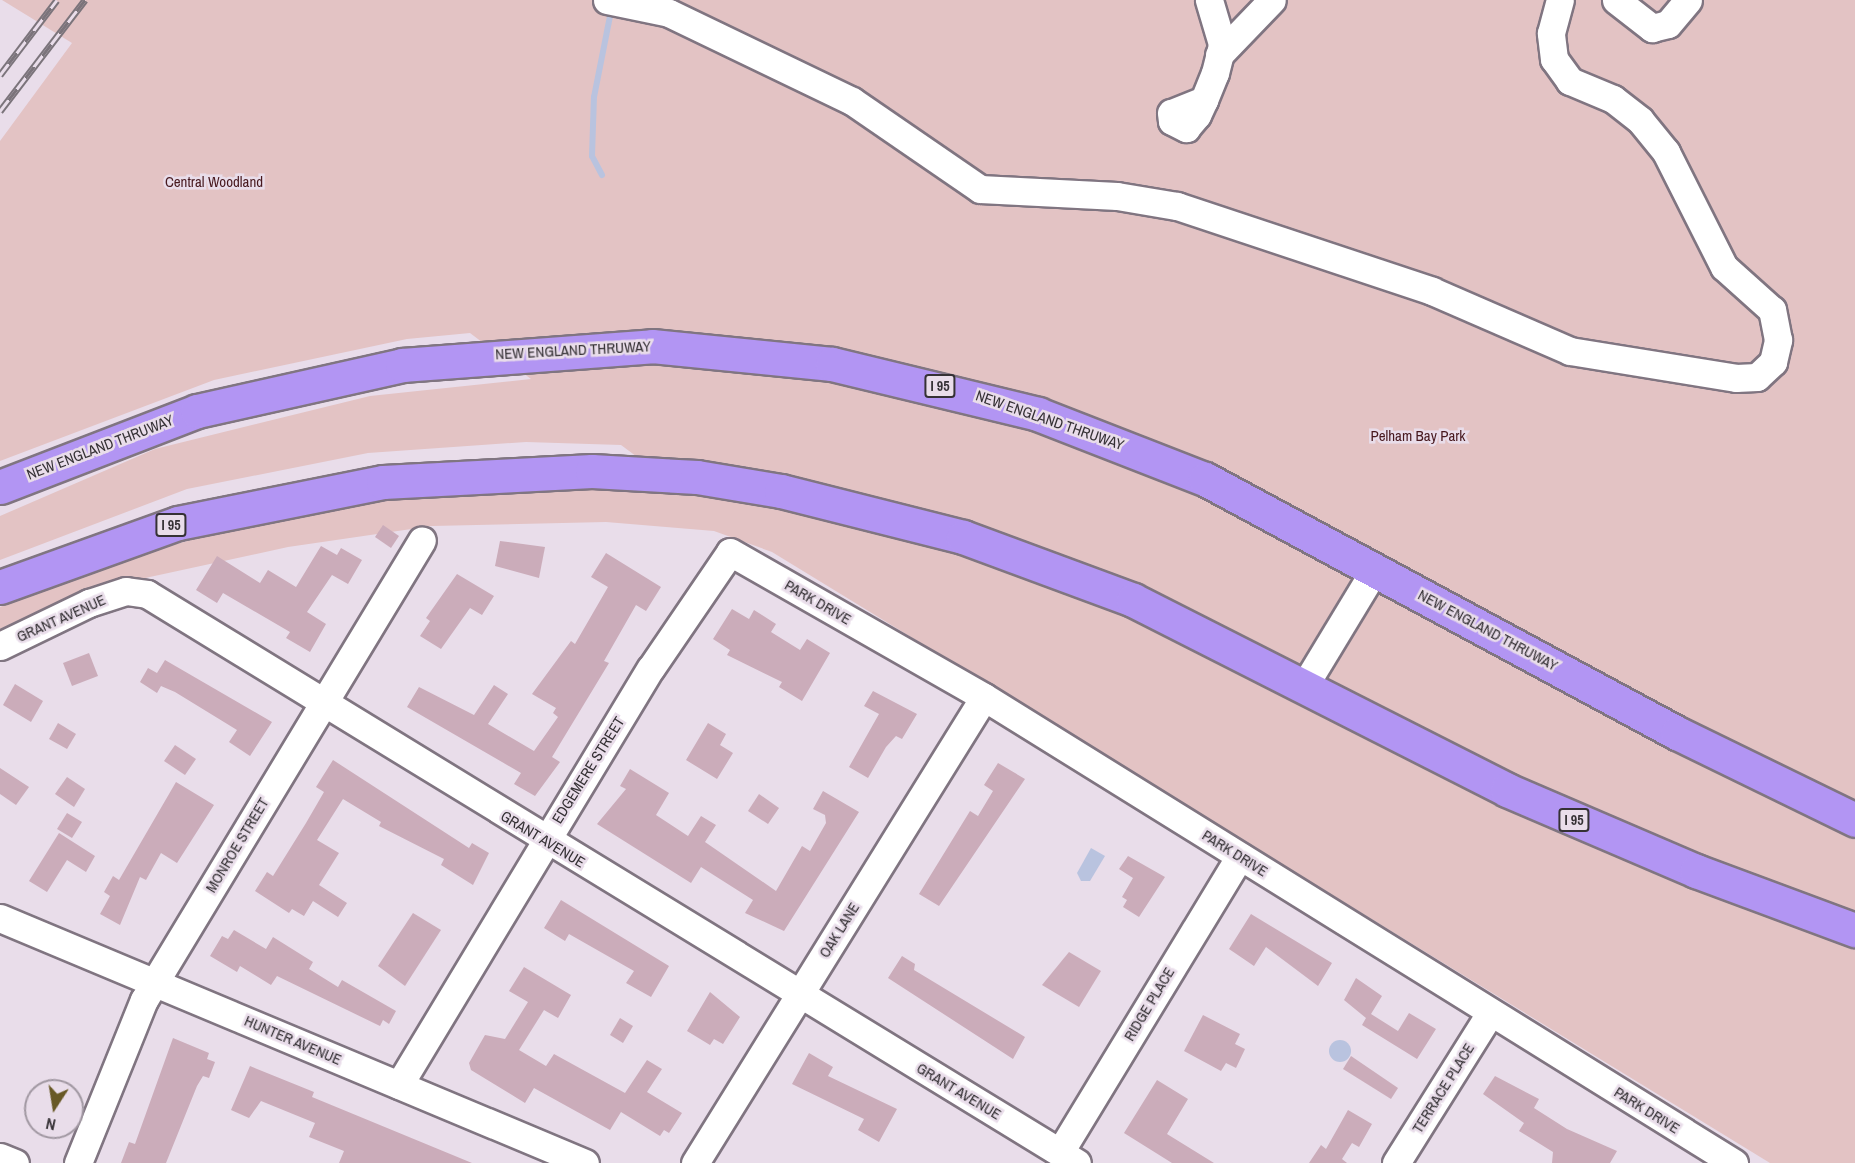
<!DOCTYPE html>
<style>
body{margin:0}
#map{position:relative;width:1855px;height:1163px;overflow:hidden;background:#e9ddea;font-family:"Archivo Narrow",sans-serif}
div>[style]{position:absolute}
[style*='--x']{left:calc(var(--x)*1px);top:calc(var(--y)*1px);width:calc(var(--w)*1px);rotate:calc(var(--a)*1deg)}
.green>*{inset:0;background:#e3c3c4}
.water>*{inset:0;background:#b9c3df}
.round{border-radius:50%}
.stream>*{height:6px;margin:-3px;padding:0 3px;transform-origin:3px;border-radius:3px;background:#b9c3df}
.building>*{inset:0;background:#cbacba}
.roads{filter:drop-shadow(2px 0 #807581) drop-shadow(-2px 0 #807581) drop-shadow(0 2px #807581) drop-shadow(0 -2px #807581)}
.minor>*{height:27px;margin:-13.5px;padding:0 13.5px;transform-origin:13.5px;border-radius:13.5px;background:#fff}
.highway>*{height:33px;margin:-16.5px;padding:0 16.5px;transform-origin:16.5px;border-radius:16.5px;background:#b295f3}
.rail>*{height:7px;margin-top:-3.5px;transform-origin:0;background:repeating-linear-gradient(90deg,#e9ddea 0 14px,#7b747b 0 28px);box-sizing:border-box;border-block:2px solid #7b747b}
span{translate:-50% -50%;white-space:nowrap;text-align:center;line-height:1.15;-webkit-text-stroke:5px #e9ddea;paint-order:stroke}
.shield-label span{padding:2px 4px;background:#e9ddea;border:2px solid;border-radius:4px;-webkit-text-stroke-width:0}
.shield-label{font-size:14px;color:#353135;font-weight:700}
.park-label{font-size:15px;color:#47181e}
.street-label{font-size:15px;color:#353135}
.north{position:absolute;left:24px;top:1079px;width:60px;height:60px;box-sizing:border-box;background:#e9ddea;border:2px solid #a198a2;border-radius:50%;rotate:192deg;font-size:16px;font-weight:700;line-height:24px;text-align:center;color:#353135}
.north::after{content:'';display:block;margin:auto;width:21px;height:27px;background:#685926;clip-path:polygon(50% 0,100% 100%,50% 72%,0 100%)}
</style>
<div id="map">
<div class="green">
<i style="clip-path:polygon(2px 0,1855px 0,1855px 1163px,1770px 1163px,772px 552px,714px 531px,606px 522px,432px 526px,288px 547px,99px 588px,0 629px,0 607px,100px 566px,260px 520px,388px 498px,531px 487px,686px 493px,621px 445px,526px 442px,368px 453px,187px 489px,0 560px,0 516px,155px 449px,370px 396px,531px 379px,470px 333px,407px 339px,214px 380px,0 461px,0 141px,72px 43px)"></i>
</div>
<div class="water">
<i style="clip-path:polygon(1091px 848px,1105px 856px,1090px 881px,1081px 881px,1077px 873px)"></i>
<i class="round" style="left:1329px;top:1040px;width:22px;height:22px"></i>
</div>
<div class="stream">
<i style="--x:602;--y:175;--w:21;--a:-118"></i>
<i style="--x:592;--y:156;--w:59;--a:-88.1"></i>
<i style="--x:594;--y:97;--w:88;--a:-78.8"></i>
</div>
<div class="building">
<i style="clip-path:polygon(383px 525px,399px 536px,391px 548px,375px 537px)"></i>
<i style="clip-path:polygon(500px 541px,545px 547px,539px 578px,495px 566px)"></i>
<i style="clip-path:polygon(321px 546px,337px 555px,341px 548px,362px 560px,348px 584px,332px 575px,307px 612px,326px 624px,310px 652px,286px 638px,290px 632px,223px 593px,217px 603px,196px 590px,217px 556px,260px 583px,268px 570px,296px 587px)"></i>
<i style="clip-path:polygon(606px 553px,661px 587px,646px 611px,636px 605px,604px 661px,609px 663px,552px 757px,560px 762px,535px 796px,514px 784px,521px 773px,407px 707px,419px 687px,474px 715px,494px 685px,508px 694px,488px 724px,534px 751px,558px 717px,553px 713px,556px 708px,532px 694px,571px 641px,575px 644px,608px 587px,591px 577px)"></i>
<i style="clip-path:polygon(457px 574px,494px 596px,482px 615px,470px 608px,441px 649px,420px 636px,430px 621px,426px 618px)"></i>
<i style="clip-path:polygon(732px 609px,749px 619px,754px 610px,776px 624px,771px 632px,800px 650px,807px 639px,830px 653px,802px 701px,779px 687px,782px 682px,727px 655px,730px 650px,713px 639px)"></i>
<i style="clip-path:polygon(89px 653px,98px 676px,72px 686px,63px 663px)"></i>
<i style="clip-path:polygon(165px 660px,272px 722px,250px 756px,229px 742px,237px 730px,175px 692px,161px 686px,157px 693px,140px 682px,148px 668px,157px 673px)"></i>
<i style="clip-path:polygon(15px 684px,43px 701px,31px 722px,3px 705px)"></i>
<i style="clip-path:polygon(873px 691px,917px 714px,902px 739px,896px 736px,886px 747px,868px 778px,849px 767px,879px 714px,864px 706px)"></i>
<i style="clip-path:polygon(58px 723px,76px 734px,67px 749px,49px 739px)"></i>
<i style="clip-path:polygon(708px 723px,726px 734px,720px 745px,733px 753px,717px 779px,686px 760px)"></i>
<i style="clip-path:polygon(175px 745px,196px 759px,185px 775px,164px 761px)"></i>
<i style="clip-path:polygon(333px 760px,469px 848px,472px 843px,489px 853px,473px 885px,441px 865px,444px 859px,379px 826px,381px 822px,343px 799px,317px 840px,339px 853px,319px 885px,347px 903px,338px 917px,313px 901px,304px 916px,292px 909px,289px 913px,255px 891px,267px 872px,273px 876px,306px 823px,324px 792px,316px 787px)"></i>
<i style="clip-path:polygon(998px 763px,1025px 779px,939px 906px,919px 894px,970px 811px,978px 816px,993px 791px,984px 785px)"></i>
<i style="clip-path:polygon(0 768px,29px 787px,16px 805px,0 794px)"></i>
<i style="clip-path:polygon(630px 769px,669px 793px,656px 815px,688px 836px,701px 816px,716px 825px,705px 842px,776px 891px,802px 846px,810px 851px,826px 823px,825px 815px,813px 809px,823px 791px,859px 812px,784px 931px,745px 913px,753px 900px,701px 867px,691px 883px,597px 824px,626px 789px,620px 786px)"></i>
<i style="clip-path:polygon(67px 777px,85px 789px,74px 807px,55px 794px)"></i>
<i style="clip-path:polygon(176px 782px,214px 805px,177px 863px,161px 853px,146px 880px,140px 877px,120px 925px,100px 914px,110px 896px,104px 892px,113px 876px,119px 880px)"></i>
<i style="clip-path:polygon(759px 794px,779px 808px,768px 824px,748px 811px)"></i>
<i style="clip-path:polygon(67px 813px,82px 822px,72px 838px,57px 829px)"></i>
<i style="clip-path:polygon(59px 833px,95px 856px,86px 872px,67px 860px,47px 892px,29px 881px)"></i>
<i style="clip-path:polygon(1128px 856px,1165px 877px,1139px 917px,1123px 907px,1127px 900px,1122px 897px,1133px 878px,1119px 869px)"></i>
<i style="clip-path:polygon(561px 900px,669px 966px,651px 997px,626px 983px,634px 971px,569px 934px,565px 941px,544px 928px)"></i>
<i style="clip-path:polygon(413px 913px,441px 930px,405px 986px,378px 966px)"></i>
<i style="clip-path:polygon(1251px 914px,1332px 963px,1318px 986px,1266px 947px,1254px 966px,1229px 949px)"></i>
<i style="clip-path:polygon(234px 930px,266px 949px,273px 937px,313px 962px,309px 969px,338px 987px,342px 980px,396px 1011px,389px 1024px,383px 1020px,380px 1026px,277px 976px,271px 985px,240px 966px,237px 972px,210px 956px,222px 936px,228px 939px)"></i>
<i style="clip-path:polygon(1069px 952px,1101px 971px,1079px 1007px,1042px 985px)"></i>
<i style="clip-path:polygon(902px 956px,915px 964px,914px 970px,1025px 1037px,1013px 1059px,888px 978px)"></i>
<i style="clip-path:polygon(524px 967px,571px 995px,558px 1018px,544px 1010px,519px 1050px,546px 1066px,554px 1054px,625px 1093px,647px 1060px,662px 1069px,647px 1092px,682px 1113px,669px 1133px,664px 1130px,660px 1136px,621px 1112px,610px 1130px,534px 1088px,525px 1103px,471px 1070px,469px 1063px,485px 1035px,505px 1039px,528px 1002px,509px 991px)"></i>
<i style="clip-path:polygon(1356px 978px,1382px 996px,1371px 1014px,1398px 1031px,1409px 1013px,1436px 1029px,1417px 1059px,1362px 1025px,1366px 1018px,1344px 1000px)"></i>
<i style="clip-path:polygon(710px 992px,740px 1017px,723px 1044px,714px 1039px,710px 1045px,687px 1031px)"></i>
<i style="clip-path:polygon(1203px 1015px,1240px 1034px,1235px 1044px,1245px 1049px,1236px 1068px,1226px 1063px,1221px 1071px,1184px 1051px)"></i>
<i style="clip-path:polygon(620px 1018px,633px 1026px,623px 1043px,610px 1035px)"></i>
<i style="clip-path:polygon(173px 1038px,209px 1053px,207px 1059px,215px 1062px,209px 1078px,203px 1076px,197px 1086px,166px 1163px,121px 1163px,129px 1142px,135px 1144px)"></i>
<i style="clip-path:polygon(809px 1053px,833px 1067px,828px 1076px,897px 1109px,879px 1142px,858px 1130px,864px 1119px,792px 1084px)"></i>
<i style="clip-path:polygon(1351px 1056px,1398px 1088px,1391px 1099px,1343px 1069px)"></i>
<i style="clip-path:polygon(250px 1066px,314px 1092px,312px 1097px,472px 1163px,339px 1163px,344px 1151px,309px 1137px,315px 1123px,261px 1101px,249px 1118px,231px 1110px)"></i>
<i style="clip-path:polygon(1495px 1076px,1539px 1099px,1534px 1108px,1567px 1129px,1617px 1151px,1610px 1163px,1552px 1163px,1553px 1152px,1519px 1131px,1524px 1123px,1483px 1094px)"></i>
<i style="clip-path:polygon(1157px 1080px,1188px 1099px,1167px 1134px,1214px 1163px,1172px 1163px,1124px 1133px)"></i>
<i style="clip-path:polygon(1348px 1110px,1372px 1124px,1359px 1147px,1352px 1143px,1342px 1159px,1347px 1163px,1309px 1163px,1321px 1145px,1326px 1149px)"></i>
</div>
<div class="roads">
<div class="minor">
<i style="--x:607;--y:0;--w:63;--a:11.8"></i>
<i style="--x:669;--y:13;--w:203;--a:25.7"></i>
<i style="--x:852;--y:101;--w:155;--a:34.5"></i>
<i style="--x:980;--y:189;--w:137;--a:2.9"></i>
<i style="--x:1117;--y:196;--w:61;--a:9.5"></i>
<i style="--x:1177;--y:206;--w:269;--a:18.4"></i>
<i style="--x:1432;--y:291;--w:150;--a:23.5"></i>
<i style="--x:1570;--y:351;--w:168;--a:9.2"></i>
<i style="--x:1736;--y:378;--w:21;--a:-3"></i>
<i style="--x:1757;--y:377;--w:22;--a:-43"></i>
<i style="--x:1773;--y:362;--w:23;--a:-77"></i>
<i style="--x:1778;--y:340;--w:31;--a:-101"></i>
<i style="--x:1772;--y:310;--w:64;--a:-138.1"></i>
<i style="--x:1724;--y:267;--w:129;--a:-116.8"></i>
<i style="--x:1666;--y:152;--w:41;--a:-129.1"></i>
<i style="--x:1640;--y:120;--w:34;--a:-142"></i>
<i style="--x:1613;--y:99;--w:47;--a:-157.3"></i>
<i style="--x:1570;--y:81;--w:27;--a:-126"></i>
<i style="--x:1554;--y:59;--w:26;--a:-97"></i>
<i style="--x:1551;--y:33;--w:34;--a:-75"></i>
<i style="--x:1616;--y:0;--w:46;--a:37.9"></i>
<i style="--x:1652;--y:28;--w:16;--a:-14"></i>
<i style="--x:1668;--y:24;--w:31;--a:-50"></i>
<i style="--x:1219;--y:55;--w:76;--a:-46.1"></i>
<i style="--x:1204;--y:100;--w:35;--a:158"></i>
<i style="--x:1171;--y:113;--w:8;--a:83"></i>
<i style="--x:1172;--y:121;--w:16;--a:27"></i>
<i style="--x:1186;--y:128;--w:17;--a:-50"></i>
<i style="--x:1197;--y:115;--w:17;--a:-65"></i>
<i style="--x:1204;--y:100;--w:29;--a:-68"></i>
<i style="--x:1215;--y:73;--w:30;--a:-76"></i>
<i style="--x:1222;--y:44;--w:46;--a:-106.5"></i>
<i style="--x:0;--y:646;--w:99;--a:-25.8"></i>
<i style="--x:89;--y:603;--w:39;--a:-18"></i>
<i style="--x:126;--y:591;--w:21;--a:8"></i>
<i style="--x:147;--y:594;--w:1090;--a:31.46"></i>
<i style="--x:1303;--y:688;--w:139;--a:-58.8"></i>
<i style="--x:0;--y:918;--w:634;--a:22.72"></i>
<i style="--x:399;--y:1085;--w:487;--a:-58.9"></i>
<i style="--x:651;--y:668;--w:140;--a:-55.7"></i>
<i style="--x:730;--y:552;--w:292;--a:29.7"></i>
<i style="--x:984;--y:697;--w:883;--a:31.85"></i>
<i style="--x:1060;--y:1152;--w:346;--a:-58.7"></i>
<i style="--x:0;--y:1157;--w:16;--a:22"></i>
<i style="--x:78;--y:1163;--w:176;--a:-68"></i>
<i style="--x:144;--y:1000;--w:537;--a:-58.85"></i>
<i style="--x:695;--y:1163;--w:548;--a:-58.19"></i>
<i style="--x:1396;--y:1163;--w:177;--a:-57.9"></i>
</div>
<div class="highway">
<i style="--x:0;--y:487;--w:211;--a:-21.1"></i>
<i style="--x:197;--y:411;--w:210;--a:-12.6"></i>
<i style="--x:402;--y:365;--w:251;--a:-4.3"></i>
<i style="--x:652;--y:346;--w:181;--a:5.7"></i>
<i style="--x:832;--y:364;--w:212;--a:13.6"></i>
<i style="--x:1038;--y:414;--w:179;--a:21.3"></i>
<i style="--x:1205;--y:479;--w:536;--a:28.29"></i>
<i style="--x:1677;--y:733;--w:198;--a:26"></i>
<i style="--x:0;--y:587;--w:189;--a:-19.8"></i>
<i style="--x:178;--y:523;--w:209;--a:-11.3"></i>
<i style="--x:383;--y:482;--w:209;--a:-3"></i>
<i style="--x:592;--y:471;--w:105;--a:3.3"></i>
<i style="--x:697;--y:477;--w:85;--a:9.5"></i>
<i style="--x:781;--y:491;--w:188;--a:14.2"></i>
<i style="--x:963;--y:537;--w:181;--a:20.3"></i>
<i style="--x:1133;--y:600;--w:419;--a:26.9"></i>
<i style="--x:1507;--y:790;--w:206;--a:23.2"></i>
<i style="--x:1696;--y:871;--w:170;--a:20.4"></i>
</div>
</div>
<div class="rail">
<i style="--x:0;--y:75;--w:94;--a:-52.8"></i>
<i style="--x:0;--y:111;--w:140;--a:-52.6"></i>
</div>
<div class="shield-label">
<span style="left:940px;top:386px">I 95</span>
<span style="left:171px;top:525px">I 95</span>
<span style="left:1574px;top:820px">I 95</span>
</div>
<div class="park-label">
<span style="left:214px;top:182px">Central Woodland</span>
<span style="left:1418px;top:436px">Pelham Bay Park</span>
</div>
<div class="street-label">
<span style="left:573px;top:350px;rotate:-3deg">NEW ENGLAND THRUWAY</span>
<span style="left:1050px;top:420px;rotate:19deg">NEW ENGLAND THRUWAY</span>
<span style="left:100px;top:447px;rotate:-21deg">NEW ENGLAND THRUWAY</span>
<span style="left:818px;top:602px;rotate:30deg">PARK DRIVE</span>
<span style="left:61px;top:618px;rotate:-24deg">GRANT AVENUE</span>
<span style="left:1488px;top:630px;rotate:28deg">NEW ENGLAND THRUWAY</span>
<span style="left:588px;top:770px;rotate:-58deg">EDGEMERE STREET</span>
<span style="left:543px;top:839px;rotate:31deg">GRANT AVENUE</span>
<span style="left:237px;top:845px;rotate:-59deg">MONROE STREET</span>
<span style="left:1235px;top:853px;rotate:32deg">PARK DRIVE</span>
<span style="left:839px;top:930px;rotate:-58deg">OAK LANE</span>
<span style="left:1149px;top:1004px;rotate:-59deg">RIDGE PLACE</span>
<span style="left:293px;top:1040px;rotate:23deg">HUNTER AVENUE</span>
<span style="left:1443px;top:1088px;rotate:-58deg">TERRACE PLACE</span>
<span style="left:959px;top:1091px;rotate:31deg">GRANT AVENUE</span>
<span style="left:1647px;top:1110px;rotate:32deg">PARK DRIVE</span>
</div>
<div class="north">N</div>
</div>
